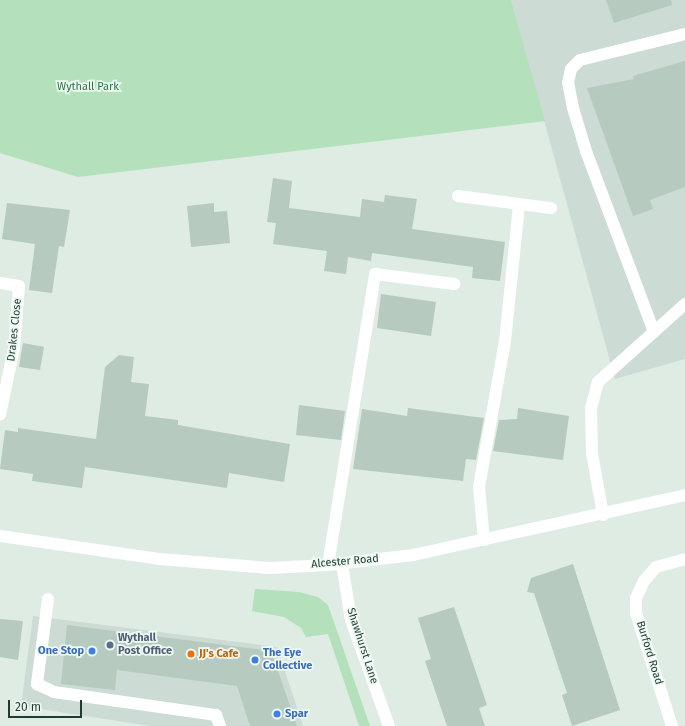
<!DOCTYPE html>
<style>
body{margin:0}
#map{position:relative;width:685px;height:726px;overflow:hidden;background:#deece4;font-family:"Fira Sans",sans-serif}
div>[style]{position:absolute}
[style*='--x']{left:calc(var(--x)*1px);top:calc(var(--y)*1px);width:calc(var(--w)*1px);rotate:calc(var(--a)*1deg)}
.built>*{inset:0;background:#ccdbd3}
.green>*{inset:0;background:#b4e0bb}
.building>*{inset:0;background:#b6cabf}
.minor>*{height:12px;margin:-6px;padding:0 6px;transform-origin:6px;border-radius:6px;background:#fff}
.dots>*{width:11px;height:11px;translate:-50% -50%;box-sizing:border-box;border:2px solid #eff8f2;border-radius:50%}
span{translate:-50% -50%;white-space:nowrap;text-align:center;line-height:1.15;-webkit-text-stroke:3.5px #eff8f2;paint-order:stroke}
.park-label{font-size:11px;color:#23783b}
.street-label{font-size:11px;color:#1d3d31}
.service-label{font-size:11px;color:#4e5e75;font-weight:700}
.left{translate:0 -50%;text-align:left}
.shop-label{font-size:11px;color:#366cbe;font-weight:700}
.right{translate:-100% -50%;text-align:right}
.food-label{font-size:11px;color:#c56008;font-weight:700}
.scale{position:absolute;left:8px;top:700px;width:74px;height:18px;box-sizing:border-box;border:2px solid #1d3d31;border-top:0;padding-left:5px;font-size:12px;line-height:14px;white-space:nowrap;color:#1d3d31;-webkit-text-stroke:3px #eff8f2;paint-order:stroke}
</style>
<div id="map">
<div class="built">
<i style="clip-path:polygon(511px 0,685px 0,685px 359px,615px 379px)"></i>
<i style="clip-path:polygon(33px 616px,277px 647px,303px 726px,150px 726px,21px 706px)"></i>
</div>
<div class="green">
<i style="clip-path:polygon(0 0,511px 0,545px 121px,78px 177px,0 153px)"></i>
<i style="clip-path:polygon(255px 589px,299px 592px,318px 597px,328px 605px,370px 726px,359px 726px,328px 634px,306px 637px,301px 628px,284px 617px,252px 611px)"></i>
</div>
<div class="building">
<i style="clip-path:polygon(606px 0,671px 0,672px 5px,614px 23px)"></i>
<i style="clip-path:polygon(685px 61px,685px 187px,650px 200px,653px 209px,633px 216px,587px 88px,634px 79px,633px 76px)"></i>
<i style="clip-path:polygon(273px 178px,292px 181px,289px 208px,360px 217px,362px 199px,384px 202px,385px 195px,417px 199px,412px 229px,505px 242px,500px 281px,472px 278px,473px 267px,372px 253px,371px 261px,348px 257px,346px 274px,324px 271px,327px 251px,273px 244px,276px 223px,267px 222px)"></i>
<i style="clip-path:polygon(7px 203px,70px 210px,64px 247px,59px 246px,52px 293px,29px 290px,35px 244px,2px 239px)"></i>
<i style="clip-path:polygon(214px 203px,214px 212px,227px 211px,230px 243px,191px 247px,187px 206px)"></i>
<i style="clip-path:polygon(381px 294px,436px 302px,431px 336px,377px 328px)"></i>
<i style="clip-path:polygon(23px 343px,44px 347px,40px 370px,19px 367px)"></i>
<i style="clip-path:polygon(119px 355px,134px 357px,131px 382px,149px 384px,145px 416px,178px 420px,178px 425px,290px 444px,284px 482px,229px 473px,227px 488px,85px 467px,82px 488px,32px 481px,33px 474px,0 469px,5px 430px,18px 432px,18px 428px,96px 439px,105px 367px)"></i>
<i style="clip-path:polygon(299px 405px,345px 411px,341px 440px,296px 435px)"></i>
<i style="clip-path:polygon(408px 408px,484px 418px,476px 460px,466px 459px,463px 481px,353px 469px,362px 409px,407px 416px)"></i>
<i style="clip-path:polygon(518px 408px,569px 416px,563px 460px,493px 451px,499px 420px,517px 419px)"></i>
<i style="clip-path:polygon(573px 564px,620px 710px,572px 726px,562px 695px,567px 693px,557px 663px,534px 593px,527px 592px,531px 578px)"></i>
<i style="clip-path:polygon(454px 607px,487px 705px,479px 708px,485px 726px,447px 726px,425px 661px,431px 659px,418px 618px)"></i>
<i style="clip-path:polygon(0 619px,23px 621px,18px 660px,0 657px)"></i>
<i style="clip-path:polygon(67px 625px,271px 651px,297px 726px,250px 726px,237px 686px,117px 670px,115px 690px,61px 684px)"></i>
</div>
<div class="minor">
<i style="--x:458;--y:196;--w:94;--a:7.4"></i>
<i style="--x:0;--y:283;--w:19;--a:9"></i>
<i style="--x:19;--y:286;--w:62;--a:94.6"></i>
<i style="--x:14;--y:348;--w:68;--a:101.8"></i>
<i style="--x:654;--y:332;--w:193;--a:-110.6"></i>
<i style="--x:586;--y:151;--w:45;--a:-106.8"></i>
<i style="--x:573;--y:108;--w:25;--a:-101"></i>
<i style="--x:568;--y:83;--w:14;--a:-78"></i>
<i style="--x:571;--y:69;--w:13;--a:-45"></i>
<i style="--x:580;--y:60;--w:108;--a:-13.9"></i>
<i style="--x:603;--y:515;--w:63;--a:-100.1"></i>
<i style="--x:592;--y:453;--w:45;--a:-91.3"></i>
<i style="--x:591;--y:408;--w:27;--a:-75"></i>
<i style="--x:598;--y:382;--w:117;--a:-41.9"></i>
<i style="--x:0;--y:536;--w:162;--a:8.2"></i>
<i style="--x:160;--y:559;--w:109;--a:4.7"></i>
<i style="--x:269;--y:568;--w:59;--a:-2.9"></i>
<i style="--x:328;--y:565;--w:86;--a:-6.7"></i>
<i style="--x:413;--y:555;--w:279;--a:-12.4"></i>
<i style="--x:484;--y:540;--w:53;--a:-95.4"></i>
<i style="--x:479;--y:487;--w:148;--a:-79.9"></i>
<i style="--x:505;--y:341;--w:137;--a:-84.1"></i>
<i style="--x:342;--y:564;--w:57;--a:80.9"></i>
<i style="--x:351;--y:620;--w:113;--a:70.3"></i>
<i style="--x:328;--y:565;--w:295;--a:-80.8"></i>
<i style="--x:375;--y:274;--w:80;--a:7.2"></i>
<i style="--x:48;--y:599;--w:86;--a:97.4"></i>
<i style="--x:37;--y:684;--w:19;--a:25"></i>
<i style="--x:54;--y:692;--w:164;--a:8.1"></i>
<i style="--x:216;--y:715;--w:12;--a:70"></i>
<i style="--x:672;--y:726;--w:119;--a:-107.7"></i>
<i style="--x:636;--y:613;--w:15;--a:-90"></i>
<i style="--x:636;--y:598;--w:19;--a:-65"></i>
<i style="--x:644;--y:581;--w:18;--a:-49"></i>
<i style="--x:656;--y:567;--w:30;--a:-15"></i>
</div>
<div class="dots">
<i style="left:110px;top:645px;background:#5c6f8a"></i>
<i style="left:92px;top:651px;background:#3f7fe0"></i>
<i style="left:191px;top:654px;background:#e8710a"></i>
<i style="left:255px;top:660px;background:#3f7fe0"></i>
<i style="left:277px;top:714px;background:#3f7fe0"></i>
</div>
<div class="park-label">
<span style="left:88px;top:87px">Wythall Park</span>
</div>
<div class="street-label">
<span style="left:15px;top:330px;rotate:-84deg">Drakes Close</span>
<span style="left:345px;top:562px;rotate:-5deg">Alcester Road</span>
<span style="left:362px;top:646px;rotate:72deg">Shawhurst Lane</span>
<span style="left:649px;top:653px;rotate:73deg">Burford Road</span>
</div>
<div class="service-label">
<span class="left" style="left:118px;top:645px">Wythall<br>Post Office</span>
</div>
<div class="shop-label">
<span class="right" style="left:84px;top:651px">One Stop</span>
<span class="left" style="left:263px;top:660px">The Eye<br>Collective</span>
<span class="left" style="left:285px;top:714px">Spar</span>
</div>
<div class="food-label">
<span class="left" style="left:199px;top:654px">JJ's Cafe</span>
</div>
<div class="scale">20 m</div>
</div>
